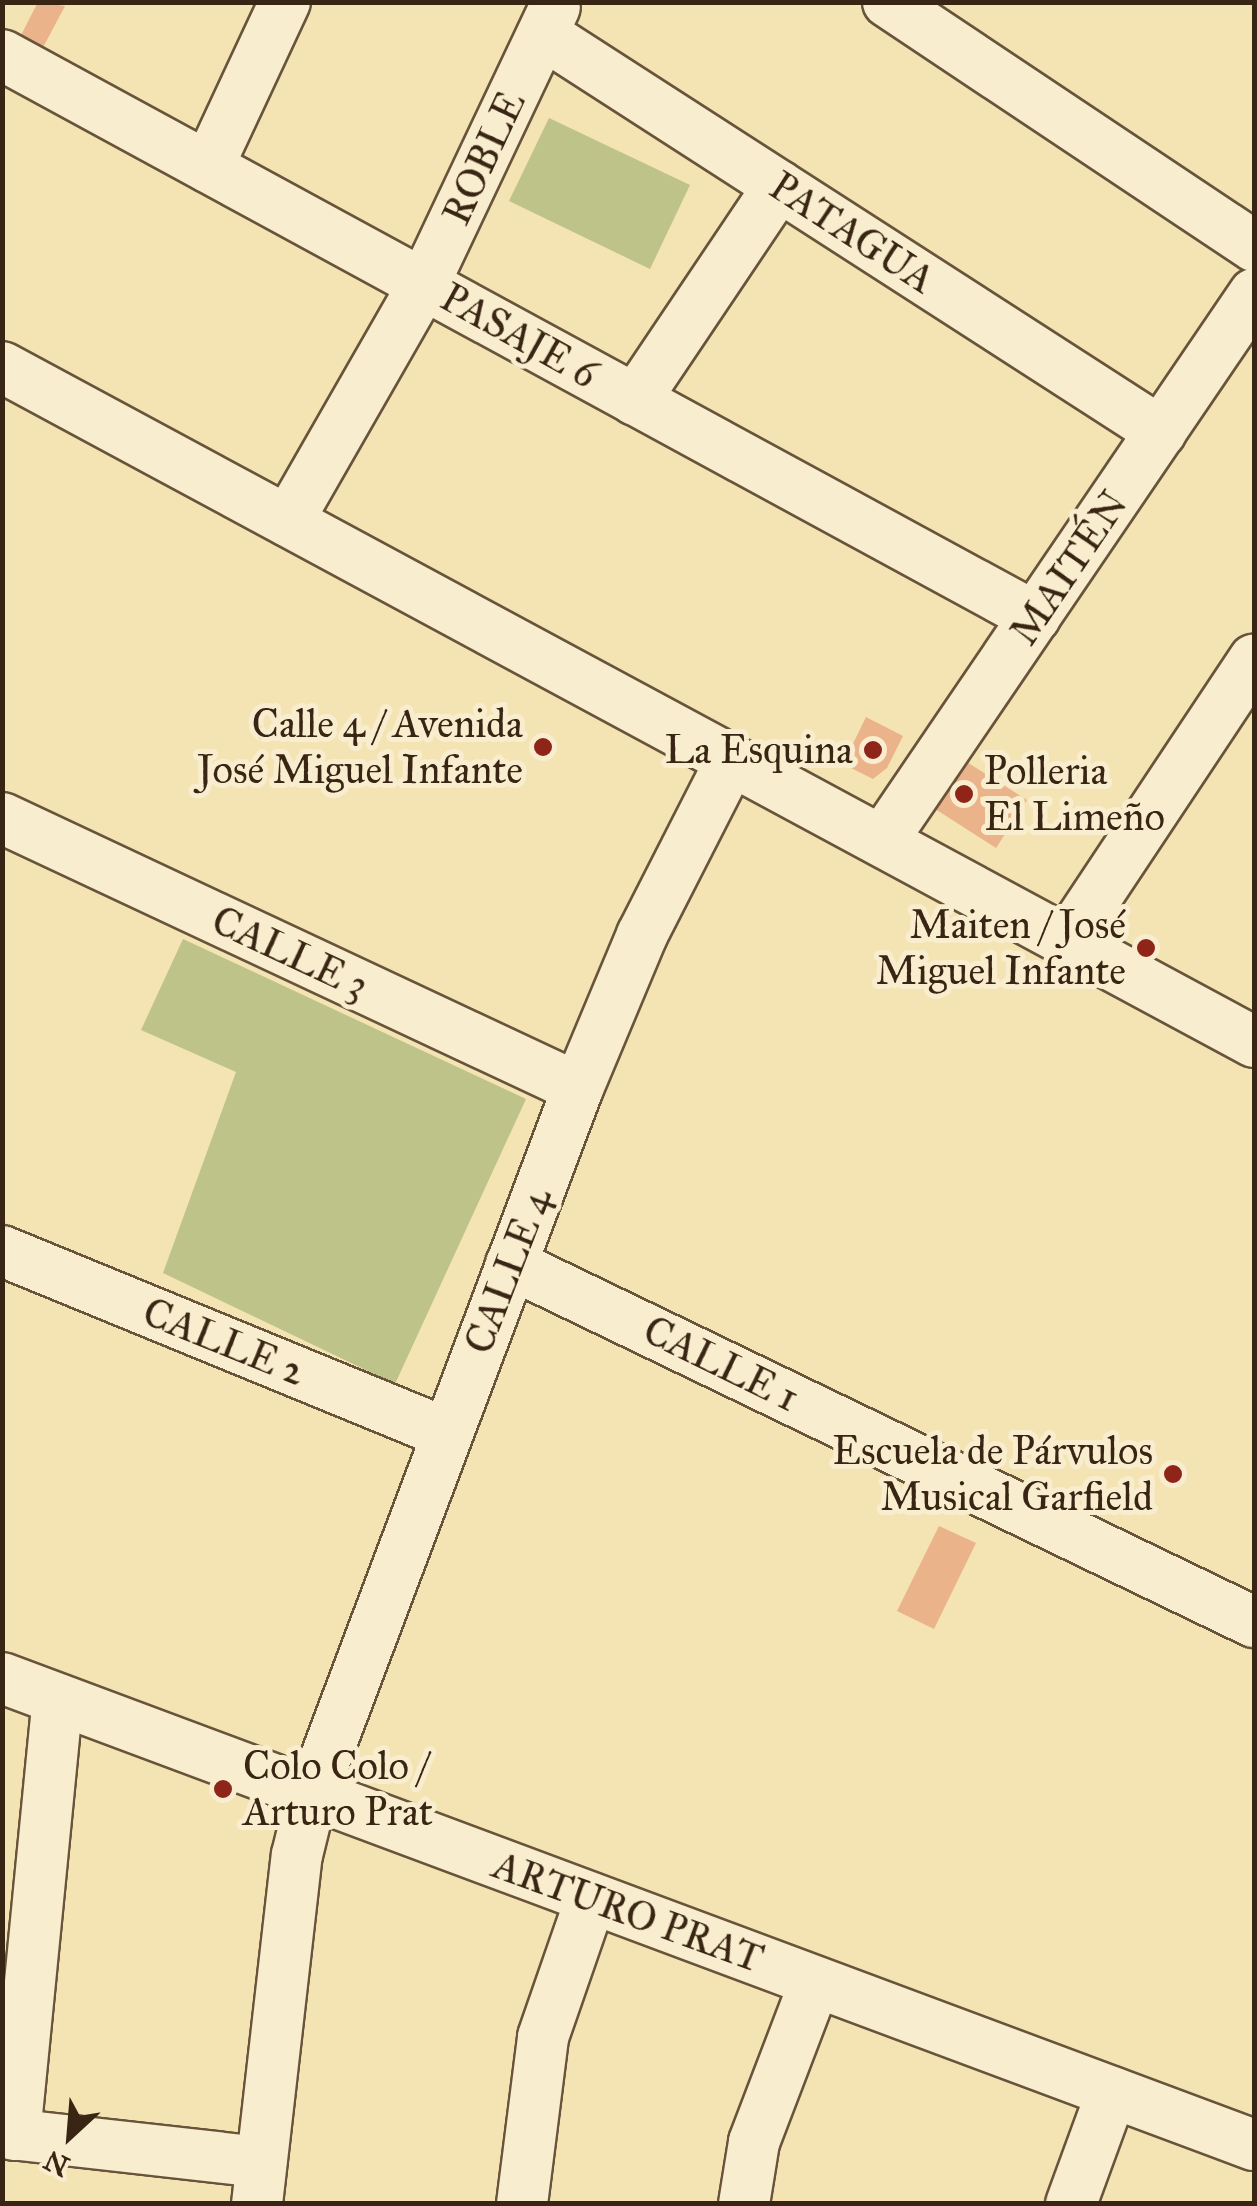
<!DOCTYPE html>
<meta charset="utf-8">
<style>
body{margin:0}
#map{position:relative;width:1257px;height:2206px;overflow:hidden;background:#f4e3b3;font-family:"IM FELL Great Primer",serif}
div>[style]{position:absolute}
[style*='--x']{left:calc(var(--x)*1px);top:calc(var(--y)*1px);width:calc(var(--w)*1px);rotate:calc(var(--a)*1deg)}
.green>*{inset:0;background:#bec38a}
.building>*{inset:0;background:#ebb38a}
.roads{filter:drop-shadow(2px 0 #68543b) drop-shadow(-2px 0 #68543b) drop-shadow(0 2px #68543b) drop-shadow(0 -2px #68543b)}
.minor>*{height:50px;margin:-25px;padding:0 25px;transform-origin:25px;border-radius:25px;background:#f8edce}
.dots>*{width:28px;height:28px;translate:-50% -50%;box-sizing:border-box;border:5px solid #f8edce;border-radius:50%}
span{translate:-50% -50%;white-space:nowrap;text-align:center;line-height:1.15;-webkit-text-stroke:10px #f8edce;paint-order:stroke}
.street-label{font-size:40px;color:#392513}
.poi-label{font-size:40px;color:#392513}
.right{translate:-100% -50%;text-align:right}
.left{translate:0 -50%;text-align:left}
.frame{position:absolute;inset:0;border:5px solid #392513;pointer-events:none}
.north{position:absolute;left:20px;top:2086px;width:100px;height:100px;-webkit-text-stroke:8px #f8edce;paint-order:stroke;rotate:206deg;font-size:28px;font-weight:700;line-height:40px;text-align:center;color:#392513}
.north::after{content:'';display:block;margin:auto;width:35px;height:45px;background:#392513;clip-path:polygon(50% 0,100% 100%,50% 72%,0 100%)}
</style>
<div id="map">
<div class="green">
<i style="clip-path:polygon(549px 118px,690px 185px,650px 269px,509px 201px)"></i>
<i style="clip-path:polygon(183px 939px,526px 1099px,395px 1384px,163px 1273px,236px 1072px,141px 1030px)"></i>
</div>
<div class="building">
<i style="clip-path:polygon(38px 2px,65px 6px,39px 55px,17px 43px)"></i>
<i style="clip-path:polygon(866px 717px,903px 736px,887px 768px,873px 779px,843px 764px)"></i>
<i style="clip-path:polygon(962px 759px,1027px 800px,996px 848px,932px 807px)"></i>
<i style="clip-path:polygon(939px 1526px,976px 1543px,934px 1629px,897px 1611px)"></i>
</div>
<div class="roads">
<div class="minor">
<i style="--x:888;--y:2;--w:440;--a:33.7"></i>
<i style="--x:543;--y:34;--w:735;--a:32.78"></i>
<i style="--x:2;--y:55;--w:1176;--a:28.55"></i>
<i style="--x:208;--y:167;--w:182;--a:-65"></i>
<i style="--x:2;--y:367;--w:1422;--a:28.33"></i>
<i style="--x:635;--y:400;--w:258;--a:-56.1"></i>
<i style="--x:288;--y:521;--w:273;--a:-60.2"></i>
<i style="--x:424;--y:284;--w:306;--a:-64.7"></i>
<i style="--x:2;--y:818;--w:636;--a:25.11"></i>
<i style="--x:882;--y:841;--w:662;--a:-55.78"></i>
<i style="--x:1067;--y:941;--w:338;--a:-56.4"></i>
<i style="--x:2;--y:1251;--w:480;--a:22.3"></i>
<i style="--x:511;--y:1264;--w:825;--a:25.73"></i>
<i style="--x:2;--y:1678;--w:1336;--a:20.46"></i>
<i style="--x:2;--y:2133;--w:261;--a:6.4"></i>
<i style="--x:15;--y:2135;--w:438;--a:-84.4"></i>
<i style="--x:257;--y:2204;--w:351;--a:-83.5"></i>
<i style="--x:297;--y:1855;--w:63;--a:-76.2"></i>
<i style="--x:312;--y:1794;--w:754;--a:-69.36"></i>
<i style="--x:578;--y:1088;--w:166;--a:-67.3"></i>
<i style="--x:642;--y:935;--w:196;--a:-63"></i>
<i style="--x:522;--y:2204;--w:168;--a:-82.8"></i>
<i style="--x:543;--y:2037;--w:147;--a:-70.9"></i>
<i style="--x:744;--y:2204;--w:63;--a:-80.8"></i>
<i style="--x:754;--y:2142;--w:171;--a:-69.1"></i>
<i style="--x:1071;--y:2204;--w:119;--a:-69.9"></i>
</div>
</div>
<div class="dots">
<i style="left:543px;top:747px;background:#8f2418"></i>
<i style="left:873px;top:750px;background:#8f2418"></i>
<i style="left:964px;top:794px;background:#8f2418"></i>
<i style="left:1146px;top:948px;background:#8f2418"></i>
<i style="left:1173px;top:1474px;background:#8f2418"></i>
<i style="left:223px;top:1789px;background:#8f2418"></i>
</div>
<div class="street-label">
<span style="left:484px;top:158px;rotate:-65deg">ROBLE</span>
<span style="left:852px;top:233px;rotate:33deg">PATAGUA</span>
<span style="left:519px;top:336px;rotate:29deg">PASAJE 6</span>
<span style="left:1069px;top:568px;rotate:-56deg">MAITÉN</span>
<span style="left:290px;top:953px;rotate:25deg">CALLE 3</span>
<span style="left:508px;top:1271px;rotate:-69deg">CALLE 4</span>
<span style="left:224px;top:1342px;rotate:22deg">CALLE 2</span>
<span style="left:721px;top:1364px;rotate:26deg">CALLE 1</span>
<span style="left:628px;top:1912px;rotate:20deg">ARTURO PRAT</span>
</div>
<div class="poi-label">
<span class="right" style="left:523px;top:747px">Calle 4 / Avenida<br>José Miguel Infante</span>
<span class="right" style="left:853px;top:750px">La Esquina</span>
<span class="left" style="left:984px;top:794px">Polleria<br>El Limeño</span>
<span class="right" style="left:1126px;top:948px">Maiten / José<br>Miguel Infante</span>
<span class="right" style="left:1153px;top:1474px">Escuela de Párvulos<br>Musical Garfield</span>
<span class="left" style="left:243px;top:1789px">Colo Colo /<br>Arturo Prat</span>
</div>
<div class="frame"></div>
<div class="north">N</div>
</div>
